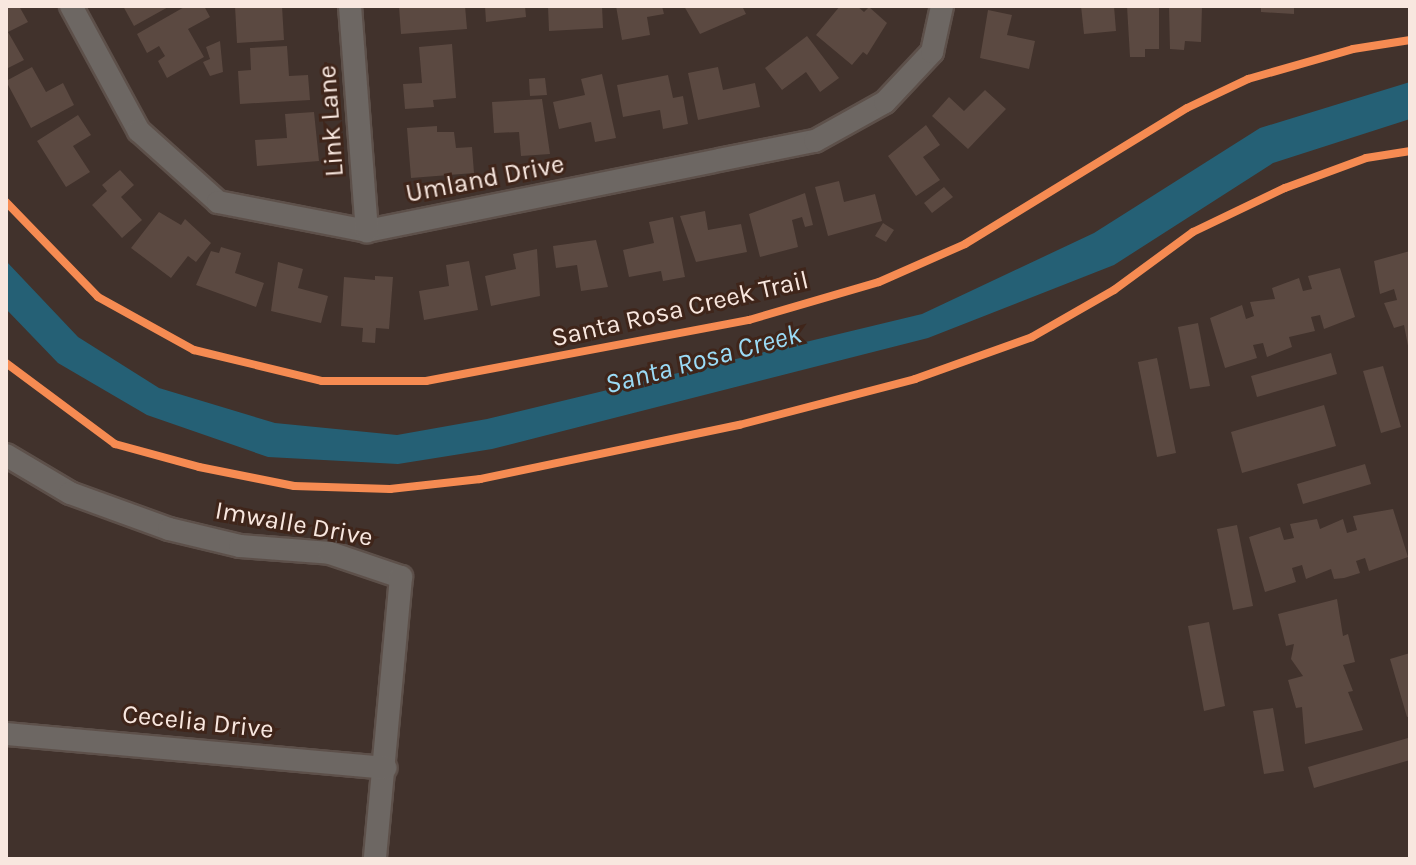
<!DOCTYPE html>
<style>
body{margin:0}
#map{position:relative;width:1416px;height:865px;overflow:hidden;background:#41322c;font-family:Karla,sans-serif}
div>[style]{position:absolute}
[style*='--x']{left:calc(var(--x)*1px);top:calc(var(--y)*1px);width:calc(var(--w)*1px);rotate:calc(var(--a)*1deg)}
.water>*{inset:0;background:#256075}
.building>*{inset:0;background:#5b4941}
.roads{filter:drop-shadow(2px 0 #5d504a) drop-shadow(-2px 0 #5d504a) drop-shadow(0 2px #5d504a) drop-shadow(0 -2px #5d504a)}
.minor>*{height:22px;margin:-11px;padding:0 11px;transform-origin:11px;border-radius:11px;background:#6d6763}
.cycleway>*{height:8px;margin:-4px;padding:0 4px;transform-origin:4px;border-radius:4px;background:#f68b52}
span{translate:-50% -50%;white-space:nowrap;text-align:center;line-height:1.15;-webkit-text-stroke:6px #3f251a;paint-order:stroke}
.street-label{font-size:26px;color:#f8e7df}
.water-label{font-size:28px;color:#9bdbf6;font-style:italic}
.frame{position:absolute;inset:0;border:8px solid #f8e7df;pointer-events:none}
</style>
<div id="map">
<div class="water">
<i style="clip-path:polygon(1410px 82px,1410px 119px,1273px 163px,1114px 265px,928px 338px,492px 449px,398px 464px,268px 457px,147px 415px,58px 363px,6px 309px,6px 261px,78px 337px,159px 388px,275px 423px,397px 435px,487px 419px,922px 314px,1094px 233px,1260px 128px)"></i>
</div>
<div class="building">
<i style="clip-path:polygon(8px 6px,19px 6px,28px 22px,8px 32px,24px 60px,6px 69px)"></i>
<i style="clip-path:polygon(123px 6px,170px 6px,134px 26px)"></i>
<i style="clip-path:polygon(186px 6px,204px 6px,210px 17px,188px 29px,204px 57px,167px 78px,158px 61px,165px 56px,159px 46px,147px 53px,137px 34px)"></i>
<i style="clip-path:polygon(235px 6px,282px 6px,284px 40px,237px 43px)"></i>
<i style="clip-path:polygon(399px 6px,465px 6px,467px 29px,401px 34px)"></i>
<i style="clip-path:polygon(485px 6px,525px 6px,526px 17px,486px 22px)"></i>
<i style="clip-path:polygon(548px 6px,602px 6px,603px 28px,549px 31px)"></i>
<i style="clip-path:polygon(616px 6px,662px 6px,664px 14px,647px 17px,650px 35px,622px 40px)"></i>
<i style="clip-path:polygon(684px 6px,742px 6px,746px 14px,700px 34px)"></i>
<i style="clip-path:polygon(840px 6px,857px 6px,864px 12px,869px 7px,887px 23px,867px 55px,863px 52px,852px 65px,816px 35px)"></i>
<i style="clip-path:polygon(1081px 6px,1114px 6px,1116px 31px,1084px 34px)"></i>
<i style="clip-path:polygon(1127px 6px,1159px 6px,1159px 49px,1145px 49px,1145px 57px,1130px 57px)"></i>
<i style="clip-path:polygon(1169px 6px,1202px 6px,1201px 42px,1185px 41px,1184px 50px,1170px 49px)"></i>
<i style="clip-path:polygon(1261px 6px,1294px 6px,1294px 14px,1261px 12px)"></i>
<i style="clip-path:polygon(988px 10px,1012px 15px,1007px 35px,1035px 41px,1029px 69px,980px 58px)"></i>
<i style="clip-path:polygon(807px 36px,839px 78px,820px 92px,806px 72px,782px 90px,765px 68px)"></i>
<i style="clip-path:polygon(220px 41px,223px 72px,210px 76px,203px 62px,210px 59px,206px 47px)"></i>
<i style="clip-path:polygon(452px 44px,456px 98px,433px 100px,434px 107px,405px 109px,403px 84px,422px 83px,419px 47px)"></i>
<i style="clip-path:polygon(287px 46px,289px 76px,308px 75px,310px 100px,240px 104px,238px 71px,251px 70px,250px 48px)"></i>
<i style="clip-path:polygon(32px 67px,46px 92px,63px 83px,74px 105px,31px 128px,6px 81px)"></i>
<i style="clip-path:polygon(718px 67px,723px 90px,755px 83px,760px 107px,698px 120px,688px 73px)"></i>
<i style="clip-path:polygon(602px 74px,616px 138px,595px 142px,591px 122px,559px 129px,553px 102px,585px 95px,581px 79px)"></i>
<i style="clip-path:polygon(668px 75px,673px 98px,683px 96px,688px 124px,663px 129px,660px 110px,623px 117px,617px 85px)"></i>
<i style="clip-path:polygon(545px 78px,547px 95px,530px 96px,529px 79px)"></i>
<i style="clip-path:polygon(985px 90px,1006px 109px,968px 149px,932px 116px,949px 97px,964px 111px)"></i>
<i style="clip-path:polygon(542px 99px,550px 154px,521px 156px,519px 132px,494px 133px,492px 102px)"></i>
<i style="clip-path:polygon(314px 112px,319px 161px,257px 166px,255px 140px,287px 138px,285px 114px)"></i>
<i style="clip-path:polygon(78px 115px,91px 135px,73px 146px,90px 172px,66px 187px,37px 141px)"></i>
<i style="clip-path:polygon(926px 125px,940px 145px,923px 157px,940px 180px,916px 196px,888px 156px)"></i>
<i style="clip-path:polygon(437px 126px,437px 132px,454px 132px,456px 148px,472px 147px,474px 173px,411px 178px,407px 128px)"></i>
<i style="clip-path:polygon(120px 170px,134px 185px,121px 197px,142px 220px,122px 238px,92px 205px,107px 191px,102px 185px)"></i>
<i style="clip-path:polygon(839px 181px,844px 202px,875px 194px,882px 221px,828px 236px,815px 187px)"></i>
<i style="clip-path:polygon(944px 187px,953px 197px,932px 213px,924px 203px)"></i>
<i style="clip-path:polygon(805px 193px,813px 225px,805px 227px,802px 217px,792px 220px,798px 247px,760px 257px,749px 214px)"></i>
<i style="clip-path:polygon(705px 211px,708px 230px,741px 224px,747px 252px,696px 262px,680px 216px)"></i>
<i style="clip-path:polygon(159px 212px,181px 225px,185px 219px,211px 243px,196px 262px,188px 256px,171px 278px,131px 248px)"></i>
<i style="clip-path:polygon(673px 217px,685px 277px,663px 281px,661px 271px,629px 277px,623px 250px,654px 243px,649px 222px)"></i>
<i style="clip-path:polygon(883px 223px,894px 230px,886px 242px,875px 236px)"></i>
<i style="clip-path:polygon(596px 240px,608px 287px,581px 291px,577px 265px,556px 268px,553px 246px)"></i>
<i style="clip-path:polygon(221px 247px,241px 253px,235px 273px,264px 283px,256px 307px,196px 285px,211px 251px,219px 253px)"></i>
<i style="clip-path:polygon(537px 249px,540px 296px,491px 306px,485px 276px,516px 269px,513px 254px)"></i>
<i style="clip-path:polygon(1410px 251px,1410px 351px,1409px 351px,1404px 325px,1394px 328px,1384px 303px,1397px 300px,1394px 289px,1380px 294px,1374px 261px)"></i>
<i style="clip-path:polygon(469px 261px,478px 310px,424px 320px,419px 291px,449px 286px,446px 265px)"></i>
<i style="clip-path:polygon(278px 262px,303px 269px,298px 288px,328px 296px,321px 323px,271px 311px)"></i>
<i style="clip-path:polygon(1340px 268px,1355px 317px,1324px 329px,1320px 315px,1311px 317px,1315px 331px,1289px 337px,1292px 347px,1267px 357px,1263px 343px,1253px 345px,1257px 358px,1225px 368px,1210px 318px,1242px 305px,1246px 319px,1254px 316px,1250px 302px,1275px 299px,1272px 288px,1299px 278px,1303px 291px,1312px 289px,1308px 276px)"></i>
<i style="clip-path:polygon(375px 276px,393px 277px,389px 329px,376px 328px,375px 343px,362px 342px,363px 328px,341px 326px,344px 277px,375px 280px)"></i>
<i style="clip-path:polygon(1198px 323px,1210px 386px,1190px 389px,1178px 327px)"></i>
<i style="clip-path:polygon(1331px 353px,1337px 374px,1257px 397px,1251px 376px)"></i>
<i style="clip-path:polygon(1157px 358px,1176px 453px,1157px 457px,1138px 362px)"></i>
<i style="clip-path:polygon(1383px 366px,1401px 427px,1381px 433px,1363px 371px)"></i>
<i style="clip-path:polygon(1324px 405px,1336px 446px,1242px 473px,1231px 432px)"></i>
<i style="clip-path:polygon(1365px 464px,1371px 484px,1303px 504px,1297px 484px)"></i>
<i style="clip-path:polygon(1393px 509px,1408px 557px,1369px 571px,1365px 558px,1356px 561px,1360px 573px,1344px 578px,1334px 579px,1331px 569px,1306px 579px,1302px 565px,1292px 568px,1296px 582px,1265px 592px,1249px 537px,1280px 527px,1284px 540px,1294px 538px,1290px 524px,1317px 519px,1320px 529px,1343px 519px,1347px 533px,1357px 530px,1353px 516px)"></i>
<i style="clip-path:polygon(1237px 525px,1253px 606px,1233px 610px,1217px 529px)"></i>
<i style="clip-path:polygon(1337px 599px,1343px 636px,1348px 634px,1355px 662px,1343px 665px,1353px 691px,1348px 692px,1363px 730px,1305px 744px,1302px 707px,1296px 708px,1288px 680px,1303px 676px,1291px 659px,1294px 644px,1286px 646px,1278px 614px)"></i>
<i style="clip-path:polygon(1209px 622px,1225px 706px,1204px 711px,1188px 626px)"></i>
<i style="clip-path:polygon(1410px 653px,1410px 716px,1407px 717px,1390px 659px)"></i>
<i style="clip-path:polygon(1273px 708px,1284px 771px,1264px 774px,1253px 711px)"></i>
<i style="clip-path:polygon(1408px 738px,1410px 760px,1314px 788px,1308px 767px)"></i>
</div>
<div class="roads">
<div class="minor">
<i style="--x:71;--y:6;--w:142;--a:61.5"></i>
<i style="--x:139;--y:131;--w:106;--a:41.9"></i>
<i style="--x:218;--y:202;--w:152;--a:11"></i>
<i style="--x:367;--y:231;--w:457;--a:-11.4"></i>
<i style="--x:815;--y:141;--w:80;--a:-29.1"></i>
<i style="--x:885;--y:102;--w:69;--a:-46.8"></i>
<i style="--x:932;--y:52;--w:47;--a:-77.7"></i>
<i style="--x:350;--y:6;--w:226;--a:85.7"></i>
<i style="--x:6;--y:455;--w:74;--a:30.7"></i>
<i style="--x:70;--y:493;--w:105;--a:20"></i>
<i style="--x:169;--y:529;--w:73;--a:13.5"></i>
<i style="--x:240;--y:546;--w:90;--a:4.4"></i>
<i style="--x:330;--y:553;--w:75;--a:18.7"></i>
<i style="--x:401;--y:577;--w:283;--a:95.3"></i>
<i style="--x:6;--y:734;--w:381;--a:5.1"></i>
</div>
</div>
<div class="cycleway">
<i style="--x:6;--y:202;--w:132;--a:45.9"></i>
<i style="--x:98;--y:297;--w:110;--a:28.9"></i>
<i style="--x:194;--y:350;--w:132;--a:13.6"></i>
<i style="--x:322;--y:381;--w:104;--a:0"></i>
<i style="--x:426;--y:381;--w:329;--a:-10.7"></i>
<i style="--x:749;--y:320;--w:135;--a:-16.3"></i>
<i style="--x:879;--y:282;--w:94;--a:-23.8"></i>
<i style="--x:965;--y:244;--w:260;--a:-31.5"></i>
<i style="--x:1187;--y:108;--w:68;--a:-25.4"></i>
<i style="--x:1248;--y:79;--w:109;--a:-15.9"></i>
<i style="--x:1353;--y:49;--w:58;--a:-9"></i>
<i style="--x:6;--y:363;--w:136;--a:36.6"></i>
<i style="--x:115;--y:444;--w:87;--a:15.3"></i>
<i style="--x:199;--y:467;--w:97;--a:11.3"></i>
<i style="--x:294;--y:486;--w:96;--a:1.8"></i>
<i style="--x:390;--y:489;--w:91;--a:-6.3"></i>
<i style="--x:480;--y:479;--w:265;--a:-11.8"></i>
<i style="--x:739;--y:425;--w:182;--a:-14.6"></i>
<i style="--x:915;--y:379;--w:124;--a:-19.7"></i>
<i style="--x:1032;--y:337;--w:95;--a:-29.8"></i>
<i style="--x:1114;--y:290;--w:98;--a:-36.3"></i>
<i style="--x:1193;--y:232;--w:102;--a:-25.6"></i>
<i style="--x:1285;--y:188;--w:86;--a:-20.3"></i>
<i style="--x:1366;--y:158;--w:45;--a:-9"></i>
</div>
<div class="street-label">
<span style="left:331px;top:121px;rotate:-94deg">Link Lane</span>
<span style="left:485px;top:179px;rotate:-11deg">Umland Drive</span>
<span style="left:680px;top:309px;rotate:-13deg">Santa Rosa Creek Trail</span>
<span style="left:294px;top:524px;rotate:10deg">Imwalle Drive</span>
<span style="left:198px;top:722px;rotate:6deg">Cecelia Drive</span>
</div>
<div class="water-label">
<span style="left:703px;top:359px;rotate:-15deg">Santa Rosa Creek</span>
</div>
<div class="frame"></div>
</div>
